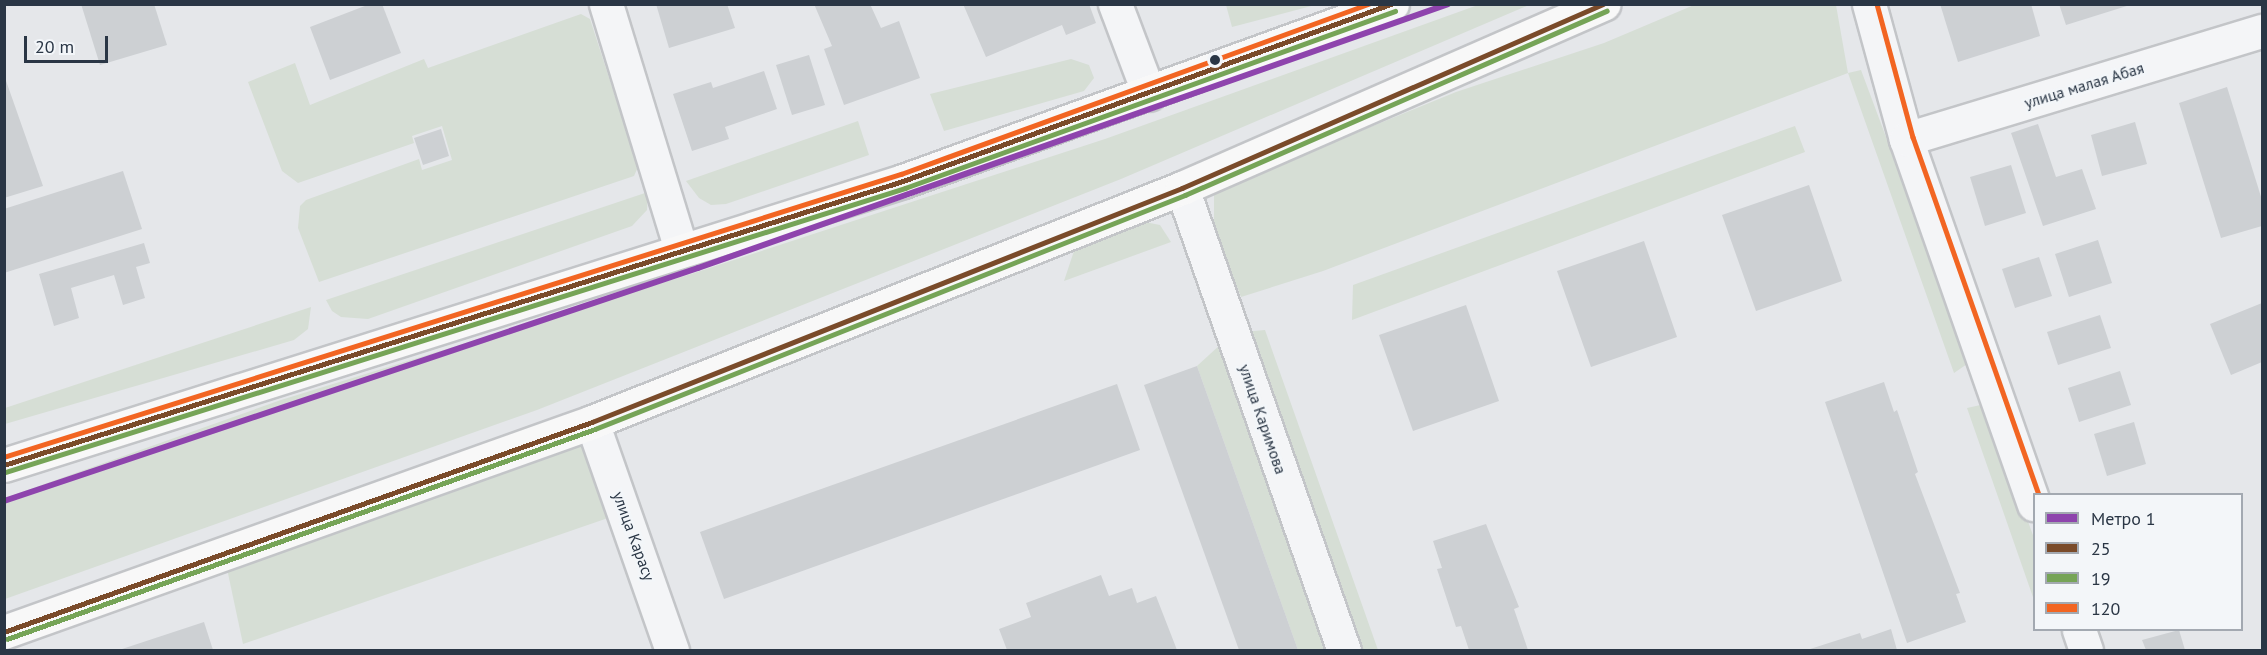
<!DOCTYPE html>
<meta charset="utf-8">
<style>
body{margin:0}
#map{position:relative;width:2267px;height:655px;overflow:hidden;background:#e5e7ea;font-family:"PT Sans",sans-serif}
div>[style]{position:absolute}
[style*='--x']{left:calc(var(--x)*1px);top:calc(var(--y)*1px);width:calc(var(--w)*1px);rotate:calc(var(--a)*1deg)}
.green>*{inset:0;background:#d6ded5}
.building>*{inset:0;background:#cdd0d3}
.roads{filter:drop-shadow(2px 0 #c3c5c8) drop-shadow(-2px 0 #c3c5c8) drop-shadow(0 2px #c3c5c8) drop-shadow(0 -2px #c3c5c8)}
.minor>*{height:33px;margin:-16.5px;padding:0 16.5px;transform-origin:16.5px;border-radius:16.5px;background:#f4f5f7}
.major>*{height:33px;margin:-16.5px;padding:0 16.5px;transform-origin:16.5px;border-radius:16.5px;background:#f8f8f8}
.bus-1>*{height:4.5px;margin:-2.25px;padding:0 2.25px;transform-origin:2.25px;border-radius:2.25px;background:#7a4b2a}
.bus-2>*{height:4.5px;margin:-2.25px;padding:0 2.25px;transform-origin:2.25px;border-radius:2.25px;background:#76a457}
.bus-3>*{height:4.5px;margin:-2.25px;padding:0 2.25px;transform-origin:2.25px;border-radius:2.25px;background:#f26522}
.metro-1>*{height:6px;margin:-3px;padding:0 3px;transform-origin:3px;border-radius:3px;background:#8e44ad}
.dots>*{width:16px;height:16px;translate:-50% -50%;box-sizing:border-box;border:3px solid #f3f6f9;border-radius:50%}
span{translate:-50% -50%;white-space:nowrap;text-align:center;line-height:1.15;-webkit-text-stroke:5px #f3f6f9;paint-order:stroke}
.street-label{font-size:16px;color:#2a3645}
.frame{position:absolute;inset:0;border:6px solid #2a3645;pointer-events:none}
.legend{position:absolute;left:2033px;top:493px;width:210px;height:138px;box-sizing:border-box;background:#f3f6f9;border:2px solid #a3a9b1;margin:0;padding:8px 10px;list-style:none;font-size:18px;color:#2a3645}
.legend li{display:flex;align-items:center;gap:12px;height:30px}
.legend b{width:30px;border:2px solid #a3a9b1}
.scale{position:absolute;left:24px;top:36px;width:84px;height:27px;box-sizing:border-box;border:3px solid #2a3645;border-top:0;padding-left:8px;font-size:18px;line-height:21px;white-space:nowrap;color:#2a3645;-webkit-text-stroke:4px #f3f6f9;paint-order:stroke}
</style>
<div id="map">
<div class="green">
<i style="clip-path:polygon(1226px 5px,1226px 4px,1315px 5px,1232px 27px)"></i>
<i style="clip-path:polygon(1478px 5px,1529px 5px,1121px 179px,537px 410px,5px 599px,5px 498px,281px 400px,691px 274px,1105px 139px)"></i>
<i style="clip-path:polygon(1694px 5px,1836px 5px,1848px 73px,1861px 70px,1970px 362px,1954px 373px,1848px 73px,1323px 271px,1241px 297px,1214px 228px,1214px 191px,1456px 92px,1604px 43px)"></i>
<i style="clip-path:polygon(581px 14px,590px 19px,638px 167px,634px 176px,319px 282px,298px 228px,300px 206px,306px 200px,419px 159px,422px 170px,452px 160px,442px 126px,412px 136px,414px 143px,298px 183px,282px 171px,248px 82px,295px 63px,310px 105px,424px 59px,428px 68px)"></i>
<i style="clip-path:polygon(1071px 59px,1089px 65px,1094px 78px,1084px 91px,944px 131px,930px 94px)"></i>
<i style="clip-path:polygon(858px 121px,869px 155px,726px 204px,711px 205px,699px 198px,686px 181px)"></i>
<i style="clip-path:polygon(1795px 126px,1805px 152px,1352px 320px,1353px 285px)"></i>
<i style="clip-path:polygon(648px 192px,647px 210px,632px 226px,368px 319px,341px 317px,332px 311px,326px 300px)"></i>
<i style="clip-path:polygon(1145px 222px,1160px 225px,1171px 242px,1064px 281px,1074px 251px)"></i>
<i style="clip-path:polygon(311px 307px,308px 329px,294px 340px,5px 424px,5px 408px)"></i>
<i style="clip-path:polygon(1265px 330px,1378px 650px,1298px 650px,1197px 366px,1233px 333px)"></i>
<i style="clip-path:polygon(1985px 404px,2034px 538px,2034px 600px,1967px 408px)"></i>
<i style="clip-path:polygon(578px 434px,592px 451px,608px 518px,243px 644px,226px 564px)"></i>
</div>
<div class="building">
<i style="clip-path:polygon(81px 4px,154px 4px,167px 45px,100px 65px)"></i>
<i style="clip-path:polygon(370px 4px,382px 4px,401px 53px,330px 80px,310px 27px)"></i>
<i style="clip-path:polygon(656px 4px,727px 4px,735px 28px,669px 48px)"></i>
<i style="clip-path:polygon(814px 4px,870px 4px,881px 28px,899px 21px,920px 78px,844px 105px,824px 49px,832px 46px)"></i>
<i style="clip-path:polygon(963px 4px,1089px 4px,1096px 23px,1066px 35px,1062px 25px,986px 57px)"></i>
<i style="clip-path:polygon(1940px 4px,2031px 4px,2040px 36px,1958px 62px)"></i>
<i style="clip-path:polygon(2059px 4px,2130px 4px,2130px 5px,2066px 25px)"></i>
<i style="clip-path:polygon(809px 55px,825px 105px,792px 115px,776px 65px)"></i>
<i style="clip-path:polygon(764px 71px,777px 109px,725px 127px,729px 139px,692px 151px,673px 94px,711px 82px,713px 88px)"></i>
<i style="clip-path:polygon(4px 75px,43px 186px,4px 198px)"></i>
<i style="clip-path:polygon(2227px 87px,2262px 200px,2262px 226px,2221px 238px,2179px 103px)"></i>
<i style="clip-path:polygon(2135px 122px,2147px 164px,2102px 176px,2091px 135px)"></i>
<i style="clip-path:polygon(2038px 124px,2056px 177px,2082px 169px,2096px 209px,2043px 226px,2011px 133px)"></i>
<i style="clip-path:polygon(441px 129px,449px 156px,423px 165px,414px 138px)"></i>
<i style="clip-path:polygon(2011px 165px,2026px 213px,1985px 226px,1970px 177px)"></i>
<i style="clip-path:polygon(123px 171px,142px 229px,4px 273px,4px 209px)"></i>
<i style="clip-path:polygon(1809px 185px,1842px 281px,1756px 311px,1722px 215px)"></i>
<i style="clip-path:polygon(2098px 240px,2112px 283px,2069px 297px,2055px 254px)"></i>
<i style="clip-path:polygon(1644px 241px,1677px 337px,1591px 367px,1557px 271px)"></i>
<i style="clip-path:polygon(144px 243px,150px 263px,136px 267px,145px 298px,123px 305px,114px 275px,71px 288px,79px 318px,54px 326px,39px 274px)"></i>
<i style="clip-path:polygon(2039px 257px,2052px 296px,2015px 308px,2002px 269px)"></i>
<i style="clip-path:polygon(2262px 303px,2262px 362px,2231px 375px,2210px 324px)"></i>
<i style="clip-path:polygon(1466px 305px,1499px 401px,1413px 431px,1379px 335px)"></i>
<i style="clip-path:polygon(2100px 315px,2111px 348px,2058px 365px,2047px 332px)"></i>
<i style="clip-path:polygon(1197px 366px,1298px 650px,1239px 650px,1144px 385px)"></i>
<i style="clip-path:polygon(2120px 371px,2131px 405px,2079px 422px,2068px 388px)"></i>
<i style="clip-path:polygon(1884px 382px,1894px 412px,1897px 410px,1918px 472px,1915px 474px,1960px 593px,1956px 594px,1966px 622px,1907px 643px,1825px 402px)"></i>
<i style="clip-path:polygon(1117px 384px,1140px 450px,724px 599px,700px 532px)"></i>
<i style="clip-path:polygon(2134px 422px,2146px 464px,2107px 476px,2094px 434px)"></i>
<i style="clip-path:polygon(1486px 524px,1519px 607px,1514px 609px,1528px 650px,1469px 650px,1461px 626px,1456px 627px,1437px 569px,1442px 568px,1433px 541px)"></i>
<i style="clip-path:polygon(1101px 575px,1109px 596px,1132px 588px,1137px 603px,1156px 596px,1177px 650px,1007px 650px,999px 629px,1031px 617px,1026px 603px)"></i>
<i style="clip-path:polygon(204px 622px,213px 650px,119px 650px)"></i>
<i style="clip-path:polygon(1891px 629px,1897px 650px,1807px 650px,1860px 633px,1862px 639px)"></i>
<i style="clip-path:polygon(2179px 630px,2185px 650px,2146px 650px,2142px 640px)"></i>
</div>
<div class="roads">
<div class="minor">
<i style="--x:606;--y:4;--w:256;--a:73"></i>
<i style="--x:1115;--y:4;--w:96;--a:69.3"></i>
<i style="--x:1869;--y:4;--w:140;--a:74.7"></i>
<i style="--x:1906;--y:139;--w:387;--a:70.7"></i>
<i style="--x:1906;--y:139;--w:372;--a:-16.9"></i>
<i style="--x:1182;--y:188;--w:490;--a:70.7"></i>
<i style="--x:592;--y:422;--w:242;--a:70.7"></i>
<i style="--x:2079;--y:630;--w:21;--a:71"></i>
</div>
<div class="major">
<i style="--x:4;--y:465;--w:943;--a:-17.53"></i>
<i style="--x:903;--y:181;--w:520;--a:-19.9"></i>
<i style="--x:4;--y:632;--w:624;--a:-19.65"></i>
<i style="--x:592;--y:422;--w:635;--a:-21.63"></i>
<i style="--x:1182;--y:188;--w:460;--a:-23.6"></i>
</div>
</div>
<div class="bus-1">
<i style="--x:4;--y:465;--w:943;--a:-17.53"></i>
<i style="--x:903;--y:181;--w:519;--a:-19.94"></i>
<i style="--x:4;--y:632;--w:624;--a:-19.65"></i>
<i style="--x:592;--y:422;--w:635;--a:-21.63"></i>
<i style="--x:1182;--y:188;--w:459;--a:-23.6"></i>
</div>
<div class="bus-2">
<i style="--x:6;--y:472;--w:943;--a:-17.53"></i>
<i style="--x:905;--y:188;--w:521;--a:-19.86"></i>
<i style="--x:7;--y:639;--w:624;--a:-19.65"></i>
<i style="--x:595;--y:429;--w:635;--a:-21.63"></i>
<i style="--x:1185;--y:195;--w:460;--a:-23.6"></i>
</div>
<div class="bus-3">
<i style="--x:1877;--y:4;--w:138;--a:74.9"></i>
<i style="--x:1913;--y:137;--w:379;--a:70.6"></i>
<i style="--x:4;--y:457;--w:941;--a:-17.51"></i>
<i style="--x:901;--y:174;--w:498;--a:-20"></i>
</div>
<div class="metro-1">
<i style="--x:4;--y:501;--w:732;--a:-18.56"></i>
<i style="--x:698;--y:268;--w:795;--a:-19.39"></i>
</div>
<div class="dots">
<i style="left:1215px;top:60px;background:#2a3645"></i>
</div>
<div class="street-label">
<span style="left:2084px;top:85px;rotate:-17deg">улица малая Абая</span>
<span style="left:1263px;top:419px;rotate:71deg">улица Каримова</span>
<span style="left:634px;top:536px;rotate:70deg">улица Карасу</span>
</div>
<div class="frame"></div>
<ul class="legend">
<li><b style="height:8px;background:#8e44ad"></b>Метро 1</li>
<li><b style="height:8px;background:#7a4b2a"></b>25</li>
<li><b style="height:8px;background:#76a457"></b>19</li>
<li><b style="height:8px;background:#f26522"></b>120</li>
</ul>
<div class="scale">20 m</div>
</div>
